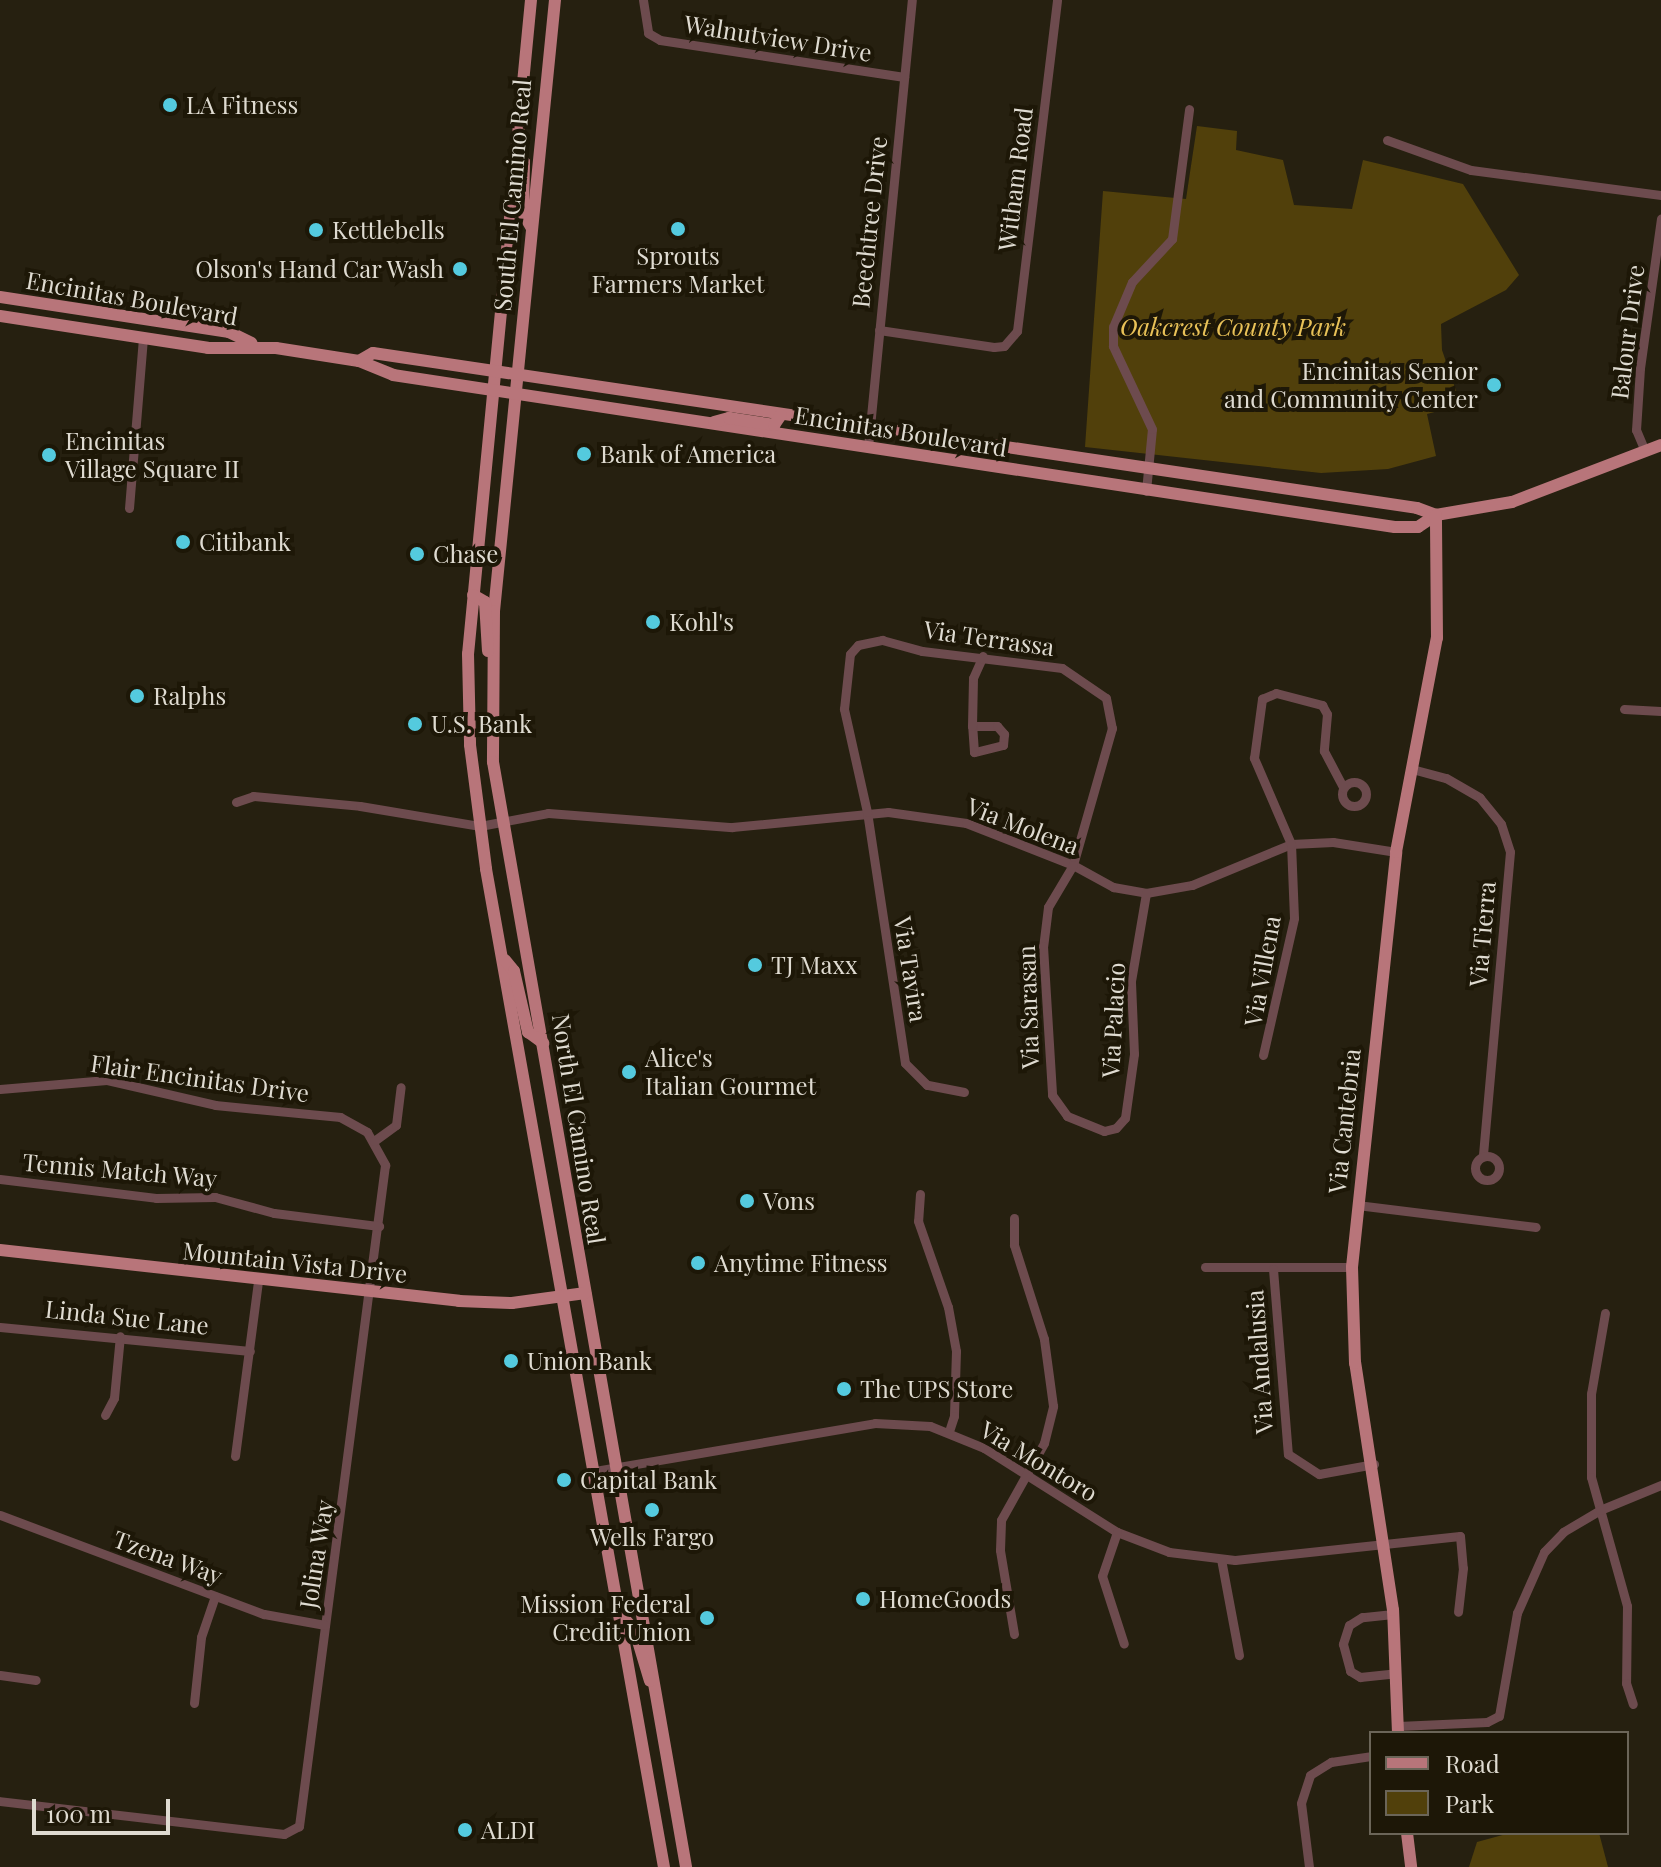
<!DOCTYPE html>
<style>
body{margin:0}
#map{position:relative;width:1661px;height:1867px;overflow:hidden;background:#262010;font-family:"Playfair Display",serif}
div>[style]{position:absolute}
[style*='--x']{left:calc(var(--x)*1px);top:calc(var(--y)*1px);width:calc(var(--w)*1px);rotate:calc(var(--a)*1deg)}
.green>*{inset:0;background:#51400b}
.minor>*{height:9px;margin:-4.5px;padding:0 4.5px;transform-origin:4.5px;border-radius:4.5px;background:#6d4b4e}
.minor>.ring{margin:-4.5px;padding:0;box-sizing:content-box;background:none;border:9px solid #6d4b4e;border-radius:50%}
.major>*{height:12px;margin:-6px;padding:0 6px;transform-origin:6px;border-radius:6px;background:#b8757a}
.dots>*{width:22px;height:22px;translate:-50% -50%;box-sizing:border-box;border:4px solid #1d1707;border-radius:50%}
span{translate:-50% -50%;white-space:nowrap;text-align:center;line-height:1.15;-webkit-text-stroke:8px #1d1707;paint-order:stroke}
.street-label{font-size:24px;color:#dfdbd1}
.poi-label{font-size:24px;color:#dfdbd1}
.left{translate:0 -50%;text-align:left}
.right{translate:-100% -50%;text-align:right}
.park-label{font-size:24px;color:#e9c258;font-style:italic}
.legend{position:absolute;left:1369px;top:1731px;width:260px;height:104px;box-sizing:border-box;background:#1d1707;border:2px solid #6b6558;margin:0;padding:10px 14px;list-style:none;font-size:24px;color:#dfdbd1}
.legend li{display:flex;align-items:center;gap:16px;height:40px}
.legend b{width:40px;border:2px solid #6b6558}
.scale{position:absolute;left:32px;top:1799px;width:138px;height:36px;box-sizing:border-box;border:4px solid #dfdbd1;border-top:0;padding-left:10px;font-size:24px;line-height:28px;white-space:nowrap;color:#dfdbd1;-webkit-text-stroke:6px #1d1707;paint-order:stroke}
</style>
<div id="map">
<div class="green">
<i style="clip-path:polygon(1197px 126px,1237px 131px,1236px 150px,1283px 160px,1294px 205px,1352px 209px,1363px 160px,1463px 184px,1519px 275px,1506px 290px,1441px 324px,1442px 350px,1461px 405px,1427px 414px,1436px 456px,1388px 469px,1321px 473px,1085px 447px,1103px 191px,1186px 199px)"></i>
<i style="clip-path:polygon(1510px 1833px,1599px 1833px,1608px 1867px,1469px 1867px,1477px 1842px)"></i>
</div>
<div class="minor">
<i style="--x:643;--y:0;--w:33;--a:81"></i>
<i style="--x:648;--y:33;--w:14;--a:30"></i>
<i style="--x:660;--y:40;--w:247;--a:8.6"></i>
<i style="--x:1387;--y:140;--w:89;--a:19.7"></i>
<i style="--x:1471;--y:170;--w:192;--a:7.5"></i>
<i style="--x:879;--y:330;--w:116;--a:8.4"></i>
<i style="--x:994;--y:347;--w:10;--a:-6"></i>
<i style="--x:1004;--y:346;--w:20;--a:-49"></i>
<i style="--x:1017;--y:331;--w:333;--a:-83.1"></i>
<i style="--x:868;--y:447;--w:449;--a:-84.4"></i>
<i style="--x:1645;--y:451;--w:23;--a:-113"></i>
<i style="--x:1636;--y:430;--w:62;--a:-86.3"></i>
<i style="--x:1640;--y:368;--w:151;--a:-82"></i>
<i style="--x:1146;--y:491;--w:62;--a:-84.5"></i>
<i style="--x:1152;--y:429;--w:92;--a:-115.2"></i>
<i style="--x:1113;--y:346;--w:19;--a:-90"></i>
<i style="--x:1113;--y:327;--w:49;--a:-67.1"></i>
<i style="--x:1132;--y:282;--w:59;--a:-47.1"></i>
<i style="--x:1172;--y:239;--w:131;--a:-82.5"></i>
<i style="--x:129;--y:508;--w:171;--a:-85.3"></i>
<i style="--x:1624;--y:709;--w:37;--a:3"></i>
<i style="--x:972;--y:726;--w:25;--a:0"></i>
<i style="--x:997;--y:726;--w:11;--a:49"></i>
<i style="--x:1004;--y:734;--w:11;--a:95"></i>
<i style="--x:1003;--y:745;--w:30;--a:166"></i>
<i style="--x:974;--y:752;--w:26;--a:-94"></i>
<i style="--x:972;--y:726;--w:48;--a:-88.8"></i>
<i style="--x:973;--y:678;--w:24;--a:-66"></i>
<i style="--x:1412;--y:769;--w:35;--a:15"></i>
<i style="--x:1446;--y:778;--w:39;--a:30"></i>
<i style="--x:1480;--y:798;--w:33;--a:51"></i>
<i style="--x:1501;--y:824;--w:29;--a:72"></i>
<i style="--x:1510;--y:852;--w:306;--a:95.1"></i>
<i class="ring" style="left:1342px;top:782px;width:15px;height:15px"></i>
<i style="--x:236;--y:802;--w:18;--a:-19"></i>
<i style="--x:253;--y:796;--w:107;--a:5.3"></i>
<i style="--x:360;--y:806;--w:122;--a:9.5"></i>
<i style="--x:480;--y:826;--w:69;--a:-10.8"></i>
<i style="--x:548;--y:813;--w:185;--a:4.4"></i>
<i style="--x:732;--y:827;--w:157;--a:-5.5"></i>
<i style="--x:888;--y:812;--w:79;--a:8"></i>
<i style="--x:966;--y:823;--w:115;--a:21.4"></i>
<i style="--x:1073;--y:865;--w:46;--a:28.8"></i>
<i style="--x:1113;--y:887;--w:34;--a:10"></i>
<i style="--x:1146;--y:893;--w:47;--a:-9.9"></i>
<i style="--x:1192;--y:885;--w:107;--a:-22.5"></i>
<i style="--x:1291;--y:844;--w:42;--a:-2.7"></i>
<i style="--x:1333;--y:842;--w:64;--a:9"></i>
<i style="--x:1263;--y:1055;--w:140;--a:-77.2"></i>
<i style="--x:1294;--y:918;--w:74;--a:-92.3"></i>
<i style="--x:1291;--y:844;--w:94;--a:-113.3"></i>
<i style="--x:1254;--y:758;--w:60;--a:-82.3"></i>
<i style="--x:1262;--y:699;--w:15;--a:-23"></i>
<i style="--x:1276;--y:693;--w:48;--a:14.6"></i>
<i style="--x:1322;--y:705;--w:10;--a:61"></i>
<i style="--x:1327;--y:714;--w:37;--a:95"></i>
<i style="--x:1324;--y:751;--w:41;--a:62.2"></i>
<i style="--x:0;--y:1089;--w:107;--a:-4.8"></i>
<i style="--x:107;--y:1080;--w:111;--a:13"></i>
<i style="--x:215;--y:1105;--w:126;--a:5.5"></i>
<i style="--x:340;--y:1117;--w:31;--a:29"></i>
<i style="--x:367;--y:1132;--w:38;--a:61"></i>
<i style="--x:385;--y:1165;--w:667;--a:97.41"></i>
<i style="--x:299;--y:1826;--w:17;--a:152"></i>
<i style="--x:284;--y:1834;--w:286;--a:-173.4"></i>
<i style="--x:964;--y:1092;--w:38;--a:-169"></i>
<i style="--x:927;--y:1085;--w:31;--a:-135"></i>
<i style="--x:905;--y:1063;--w:254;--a:-98.6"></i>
<i style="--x:867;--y:812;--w:106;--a:-102.6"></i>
<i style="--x:844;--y:709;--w:55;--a:-83.8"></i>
<i style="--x:850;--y:654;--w:12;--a:-48"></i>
<i style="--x:858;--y:645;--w:25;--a:-12"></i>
<i style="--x:882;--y:640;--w:41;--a:15.4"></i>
<i style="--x:922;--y:651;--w:141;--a:6.9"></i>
<i style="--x:1062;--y:668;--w:53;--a:34.3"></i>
<i style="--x:1106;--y:698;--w:31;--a:79"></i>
<i style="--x:1112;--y:728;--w:142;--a:105.9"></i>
<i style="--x:1073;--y:865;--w:49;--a:120.8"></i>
<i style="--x:1048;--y:907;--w:39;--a:97"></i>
<i style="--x:1043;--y:946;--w:149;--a:86.5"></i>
<i style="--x:1052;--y:1095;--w:26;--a:54"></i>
<i style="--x:1067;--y:1116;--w:40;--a:22"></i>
<i style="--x:1104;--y:1131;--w:12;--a:-14"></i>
<i style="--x:1116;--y:1128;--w:13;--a:-48"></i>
<i style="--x:1125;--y:1118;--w:65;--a:-82"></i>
<i style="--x:1134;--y:1054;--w:73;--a:-92.4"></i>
<i style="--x:1131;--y:981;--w:89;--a:-80.3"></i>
<i style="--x:374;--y:1141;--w:27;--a:-36"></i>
<i style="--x:396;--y:1125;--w:38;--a:-83"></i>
<i class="ring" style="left:1475px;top:1156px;width:15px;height:15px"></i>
<i style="--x:0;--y:1179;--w:157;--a:6.9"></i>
<i style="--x:156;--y:1198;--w:59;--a:-1"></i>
<i style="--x:215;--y:1197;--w:61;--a:15.2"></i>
<i style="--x:274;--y:1213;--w:106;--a:7.1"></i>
<i style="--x:920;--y:1194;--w:27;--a:94"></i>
<i style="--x:918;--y:1221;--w:91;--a:70.8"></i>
<i style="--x:948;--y:1307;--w:45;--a:79.7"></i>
<i style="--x:956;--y:1351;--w:65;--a:91.8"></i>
<i style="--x:954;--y:1416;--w:16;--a:108"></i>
<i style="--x:1357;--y:1205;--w:180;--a:7"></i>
<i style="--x:1205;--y:1267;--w:147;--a:0"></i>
<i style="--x:1273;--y:1269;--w:186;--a:85.4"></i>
<i style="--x:1288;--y:1454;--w:37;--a:33"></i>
<i style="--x:1319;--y:1474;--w:56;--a:-10.3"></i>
<i style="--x:1605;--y:1313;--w:82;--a:99.8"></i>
<i style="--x:1591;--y:1394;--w:83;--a:90"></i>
<i style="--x:1591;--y:1477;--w:134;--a:74.4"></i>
<i style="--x:1627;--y:1606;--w:77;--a:90.7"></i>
<i style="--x:1626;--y:1683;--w:22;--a:72"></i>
<i style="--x:0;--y:1327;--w:251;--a:5.5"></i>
<i style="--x:105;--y:1415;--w:19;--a:-62"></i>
<i style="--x:114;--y:1398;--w:62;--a:-84.5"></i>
<i style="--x:235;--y:1456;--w:177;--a:-82.5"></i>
<i style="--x:595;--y:1471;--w:284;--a:-9.7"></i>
<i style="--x:875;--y:1423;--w:55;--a:3.1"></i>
<i style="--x:930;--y:1426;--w:58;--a:22.2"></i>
<i style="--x:984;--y:1448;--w:157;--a:32.3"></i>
<i style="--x:1117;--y:1532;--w:56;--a:21"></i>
<i style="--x:1169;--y:1552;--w:66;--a:6.9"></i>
<i style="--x:1235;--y:1560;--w:226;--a:-6.1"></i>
<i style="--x:1460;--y:1536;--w:32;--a:85"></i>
<i style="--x:1463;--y:1568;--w:44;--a:96.5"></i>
<i style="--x:0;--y:1515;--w:282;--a:20.6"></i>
<i style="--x:264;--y:1614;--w:62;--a:10.2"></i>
<i style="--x:1117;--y:1532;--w:46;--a:108.8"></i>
<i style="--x:1102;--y:1576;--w:71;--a:72.1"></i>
<i style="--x:1221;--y:1559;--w:98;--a:79.4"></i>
<i style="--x:1393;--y:1614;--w:31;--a:174"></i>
<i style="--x:1362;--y:1617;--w:15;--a:148"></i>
<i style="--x:1349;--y:1625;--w:20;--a:108"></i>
<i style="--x:1343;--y:1644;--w:28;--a:75"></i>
<i style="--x:1350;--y:1671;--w:12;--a:31"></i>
<i style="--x:1360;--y:1677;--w:36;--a:-6"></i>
<i style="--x:1014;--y:1634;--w:85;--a:-99.5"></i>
<i style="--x:1000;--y:1550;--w:30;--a:-88"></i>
<i style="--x:1001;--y:1520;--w:88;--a:-60.8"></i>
<i style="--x:1044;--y:1443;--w:38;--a:-76"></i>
<i style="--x:1053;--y:1406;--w:68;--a:-97.7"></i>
<i style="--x:1044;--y:1339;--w:99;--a:-107.7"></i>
<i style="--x:1014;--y:1245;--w:27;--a:-90"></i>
<i style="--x:0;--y:1675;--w:36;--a:8"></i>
<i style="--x:194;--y:1703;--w:66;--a:-83.9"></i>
<i style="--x:201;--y:1637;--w:43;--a:-71.1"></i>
<i style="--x:1398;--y:1726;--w:89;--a:-2.6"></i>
<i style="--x:1487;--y:1722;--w:13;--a:-27"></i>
<i style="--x:1499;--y:1716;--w:105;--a:-80.1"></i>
<i style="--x:1517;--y:1613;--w:67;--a:-66.1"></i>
<i style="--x:1544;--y:1552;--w:28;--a:-46"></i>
<i style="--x:1563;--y:1532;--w:43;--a:-30.7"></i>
<i style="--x:1600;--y:1510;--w:66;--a:-22.3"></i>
<i style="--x:1309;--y:1867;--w:64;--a:-97.1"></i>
<i style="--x:1301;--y:1803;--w:29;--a:-72"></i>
<i style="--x:1310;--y:1775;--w:25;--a:-32"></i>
<i style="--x:1331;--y:1762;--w:40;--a:-8.5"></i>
</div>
<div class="major">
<i style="--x:531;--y:0;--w:657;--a:95.5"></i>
<i style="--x:468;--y:654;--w:91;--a:88.7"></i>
<i style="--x:470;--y:745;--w:125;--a:82.6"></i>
<i style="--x:486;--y:869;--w:1014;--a:79.89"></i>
<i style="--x:555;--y:0;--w:614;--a:95.7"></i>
<i style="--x:494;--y:611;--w:151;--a:90.4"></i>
<i style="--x:493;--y:762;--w:1122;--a:80.09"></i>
<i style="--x:516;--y:153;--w:12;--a:48"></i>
<i style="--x:524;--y:162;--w:51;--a:91.1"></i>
<i style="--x:523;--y:213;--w:16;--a:60"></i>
<i style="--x:0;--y:297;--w:232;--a:8.7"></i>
<i style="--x:229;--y:332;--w:25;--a:26"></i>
<i style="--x:0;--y:316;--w:210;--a:8.7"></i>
<i style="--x:208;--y:348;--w:68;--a:0"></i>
<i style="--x:276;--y:348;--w:84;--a:8.9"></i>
<i style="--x:359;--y:361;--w:37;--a:22"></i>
<i style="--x:393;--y:375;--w:1013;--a:8.63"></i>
<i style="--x:1395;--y:527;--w:23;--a:0"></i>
<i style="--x:1418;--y:527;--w:22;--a:-34"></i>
<i style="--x:1436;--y:515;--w:77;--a:-9.7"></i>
<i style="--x:1512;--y:502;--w:160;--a:-20.9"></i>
<i style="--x:359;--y:361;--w:16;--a:-30"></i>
<i style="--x:373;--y:353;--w:1055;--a:8.44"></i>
<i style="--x:1417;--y:508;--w:20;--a:20"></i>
<i style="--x:714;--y:422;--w:16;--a:-15"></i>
<i style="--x:729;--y:418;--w:46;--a:8.8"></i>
<i style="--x:774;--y:425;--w:12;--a:-55"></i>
<i style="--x:473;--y:595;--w:14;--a:30"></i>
<i style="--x:485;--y:602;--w:49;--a:86.5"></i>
<i style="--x:505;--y:960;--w:14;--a:51"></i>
<i style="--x:514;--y:971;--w:63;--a:77.1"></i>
<i style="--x:528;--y:1032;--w:19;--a:36"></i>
<i style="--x:0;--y:1250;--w:462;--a:6.3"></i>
<i style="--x:459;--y:1301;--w:53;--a:2.2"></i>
<i style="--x:512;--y:1303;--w:74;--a:-7.8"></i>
<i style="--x:622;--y:1616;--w:20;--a:49"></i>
<i style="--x:635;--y:1631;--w:52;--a:73.3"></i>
<i style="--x:1398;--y:1733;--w:123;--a:-92.3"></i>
<i style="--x:1393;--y:1610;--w:250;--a:-98.7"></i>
<i style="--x:1355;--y:1363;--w:96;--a:-91.8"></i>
<i style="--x:1352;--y:1267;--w:417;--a:-83.9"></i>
<i style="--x:1396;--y:852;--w:218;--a:-79.2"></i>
<i style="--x:1437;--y:638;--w:123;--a:-90.5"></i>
<i style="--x:1407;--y:1833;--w:34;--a:83"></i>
</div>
<div class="dots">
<i style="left:170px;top:105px;background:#54cade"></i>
<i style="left:678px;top:229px;background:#54cade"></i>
<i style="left:316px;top:230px;background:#54cade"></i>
<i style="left:460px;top:269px;background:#54cade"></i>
<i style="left:1494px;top:385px;background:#54cade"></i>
<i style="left:584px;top:454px;background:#54cade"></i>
<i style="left:49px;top:455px;background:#54cade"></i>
<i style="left:183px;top:542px;background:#54cade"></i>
<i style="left:417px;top:554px;background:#54cade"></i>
<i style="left:653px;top:622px;background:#54cade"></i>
<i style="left:137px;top:696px;background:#54cade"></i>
<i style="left:415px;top:724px;background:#54cade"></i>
<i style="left:755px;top:965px;background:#54cade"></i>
<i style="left:629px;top:1072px;background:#54cade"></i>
<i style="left:747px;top:1201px;background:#54cade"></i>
<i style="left:698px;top:1263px;background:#54cade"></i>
<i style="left:511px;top:1361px;background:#54cade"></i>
<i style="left:844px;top:1389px;background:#54cade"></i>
<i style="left:564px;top:1480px;background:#54cade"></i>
<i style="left:652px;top:1510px;background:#54cade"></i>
<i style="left:863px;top:1599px;background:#54cade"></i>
<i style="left:707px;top:1618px;background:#54cade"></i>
<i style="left:465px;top:1830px;background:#54cade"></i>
</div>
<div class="street-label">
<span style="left:778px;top:38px;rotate:9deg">Walnutview Drive</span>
<span style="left:1015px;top:179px;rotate:-83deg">Witham Road</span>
<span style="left:512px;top:195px;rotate:-85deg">South El Camino Real</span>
<span style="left:869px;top:222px;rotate:-84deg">Beechtree Drive</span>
<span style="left:132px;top:298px;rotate:10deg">Encinitas Boulevard</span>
<span style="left:1627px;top:332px;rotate:-83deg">Balour Drive</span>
<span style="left:901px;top:431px;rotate:9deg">Encinitas Boulevard</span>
<span style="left:989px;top:638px;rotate:8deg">Via Terrassa</span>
<span style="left:1023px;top:826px;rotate:21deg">Via Molena</span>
<span style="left:1482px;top:934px;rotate:-85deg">Via Tierra</span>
<span style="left:911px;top:969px;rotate:81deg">Via Tavira</span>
<span style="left:1262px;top:971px;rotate:-80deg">Via Villena</span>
<span style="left:1028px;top:1007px;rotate:-92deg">Via Sarasan</span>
<span style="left:1113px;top:1020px;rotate:-87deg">Via Palacio</span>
<span style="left:200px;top:1078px;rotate:8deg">Flair Encinitas Drive</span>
<span style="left:1344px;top:1121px;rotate:-84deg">Via Cantebria</span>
<span style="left:579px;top:1129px;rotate:81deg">North El Camino Real</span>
<span style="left:120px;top:1170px;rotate:5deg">Tennis Match Way</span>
<span style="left:295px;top:1262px;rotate:6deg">Mountain Vista Drive</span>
<span style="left:127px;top:1317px;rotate:6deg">Linda Sue Lane</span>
<span style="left:1259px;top:1362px;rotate:-94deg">Via Andalusia</span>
<span style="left:1039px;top:1461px;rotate:31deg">Via Montoro</span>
<span style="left:316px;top:1554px;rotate:-81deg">Jolina Way</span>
<span style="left:168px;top:1557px;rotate:20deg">Tzena Way</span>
</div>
<div class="poi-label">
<span class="left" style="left:186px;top:105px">LA Fitness</span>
<span class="left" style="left:332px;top:230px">Kettlebells</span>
<span style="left:678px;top:270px">Sprouts<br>Farmers Market</span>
<span class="right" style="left:444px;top:269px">Olson's Hand Car Wash</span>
<span class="right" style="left:1478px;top:385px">Encinitas Senior<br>and Community Center</span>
<span class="left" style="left:65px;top:455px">Encinitas<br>Village Square II</span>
<span class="left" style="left:600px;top:454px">Bank of America</span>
<span class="left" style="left:199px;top:542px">Citibank</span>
<span class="left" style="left:433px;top:554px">Chase</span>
<span class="left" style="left:669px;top:622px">Kohl's</span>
<span class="left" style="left:153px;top:696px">Ralphs</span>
<span class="left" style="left:431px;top:724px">U.S. Bank</span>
<span class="left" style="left:771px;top:965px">TJ Maxx</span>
<span class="left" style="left:645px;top:1072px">Alice's<br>Italian Gourmet</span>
<span class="left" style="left:763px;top:1201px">Vons</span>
<span class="left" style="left:714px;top:1263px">Anytime Fitness</span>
<span class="left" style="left:527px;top:1361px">Union Bank</span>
<span class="left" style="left:860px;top:1389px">The UPS Store</span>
<span class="left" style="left:580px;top:1480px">Capital Bank</span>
<span style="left:652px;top:1537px">Wells Fargo</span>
<span class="left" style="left:879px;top:1599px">HomeGoods</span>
<span class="right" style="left:691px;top:1618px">Mission Federal<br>Credit Union</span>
<span class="left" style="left:481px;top:1830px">ALDI</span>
</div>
<div class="park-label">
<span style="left:1233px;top:327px">Oakcrest County Park</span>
</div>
<ul class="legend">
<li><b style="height:10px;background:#b8757a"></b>Road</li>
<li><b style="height:22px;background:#51400b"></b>Park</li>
</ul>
<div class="scale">100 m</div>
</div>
